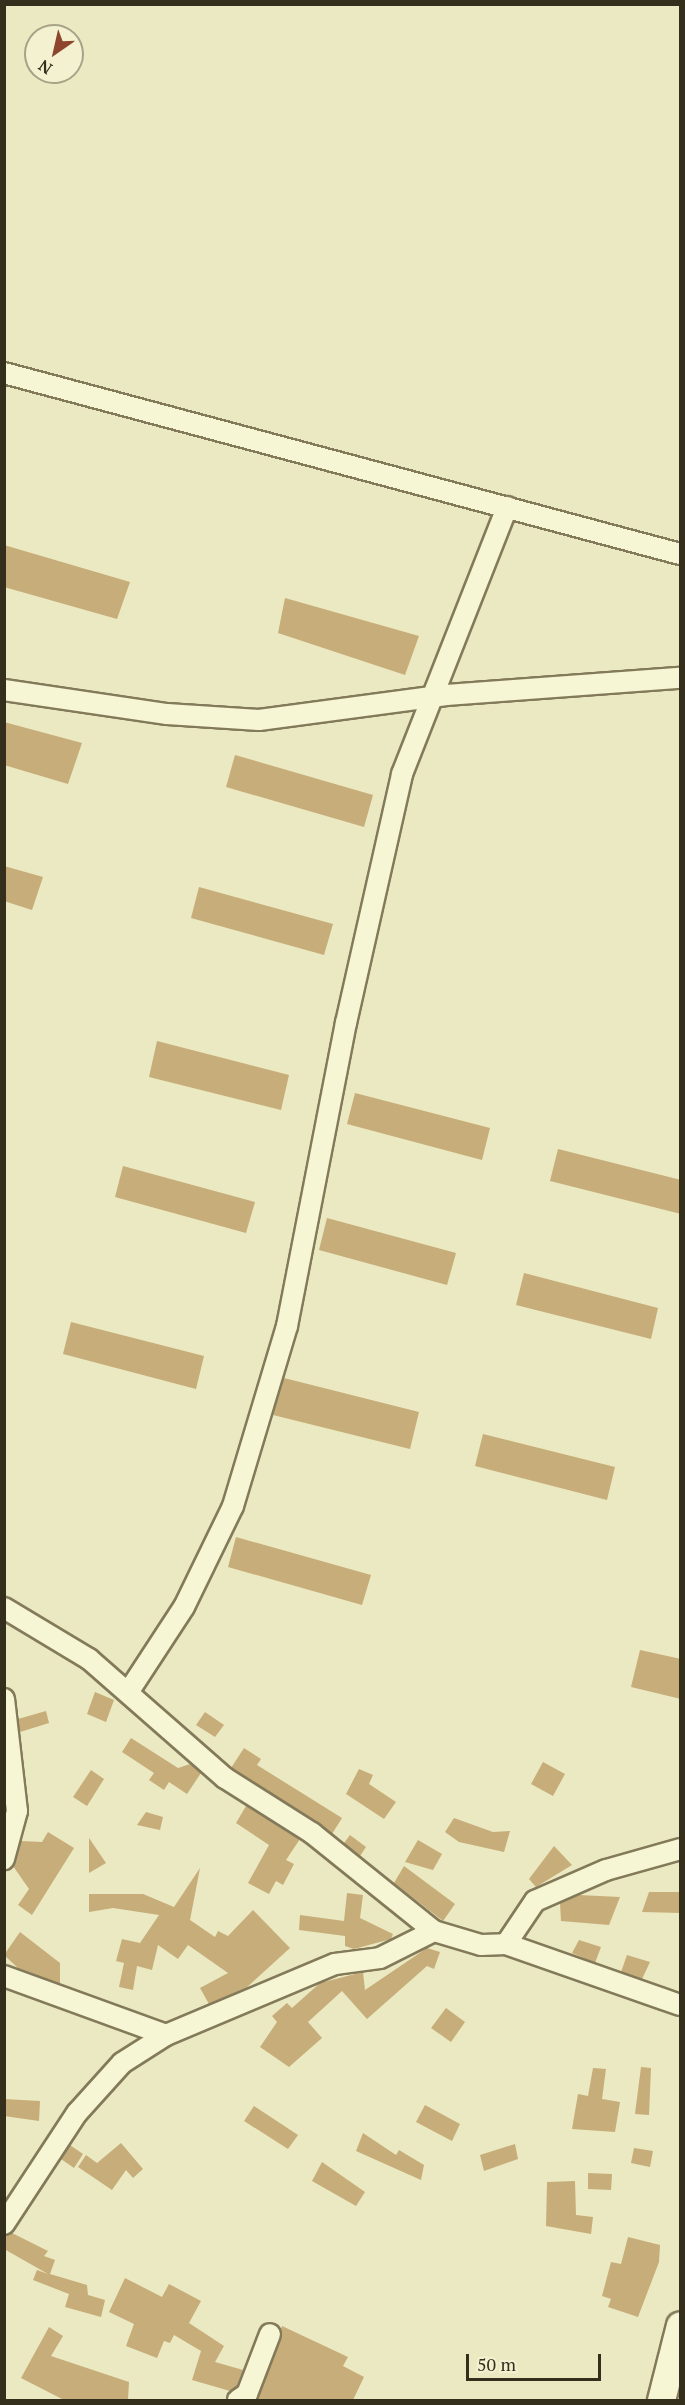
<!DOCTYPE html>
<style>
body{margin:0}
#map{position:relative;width:685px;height:2405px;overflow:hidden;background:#ebe9c1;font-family:"PT Serif",serif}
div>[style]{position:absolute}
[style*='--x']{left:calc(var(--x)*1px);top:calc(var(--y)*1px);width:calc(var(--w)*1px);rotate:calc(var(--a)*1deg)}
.building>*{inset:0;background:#c7ad79}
.roads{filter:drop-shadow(2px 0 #837a5a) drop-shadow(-2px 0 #837a5a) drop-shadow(0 2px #837a5a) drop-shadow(0 -2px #837a5a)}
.street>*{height:20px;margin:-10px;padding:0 10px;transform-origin:10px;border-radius:10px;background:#f6f5d4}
.secondary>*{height:27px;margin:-13.5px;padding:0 13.5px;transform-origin:13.5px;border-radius:13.5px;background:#f6f5d4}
span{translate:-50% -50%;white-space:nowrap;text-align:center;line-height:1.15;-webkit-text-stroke:5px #f3f1d0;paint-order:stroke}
.frame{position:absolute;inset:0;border:6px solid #342e1d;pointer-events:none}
.north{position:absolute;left:24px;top:24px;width:60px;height:60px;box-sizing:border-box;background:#f3f1d0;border:2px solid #a7a388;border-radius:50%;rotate:214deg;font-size:16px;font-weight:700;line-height:24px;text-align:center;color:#342e1d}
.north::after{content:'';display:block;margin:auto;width:21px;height:27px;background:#8e452e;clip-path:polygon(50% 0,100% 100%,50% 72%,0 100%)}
.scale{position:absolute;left:466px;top:2354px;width:135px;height:27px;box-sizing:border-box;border:3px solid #342e1d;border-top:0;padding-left:8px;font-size:18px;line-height:21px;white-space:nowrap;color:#342e1d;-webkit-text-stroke:4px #f3f1d0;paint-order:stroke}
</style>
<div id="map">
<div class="building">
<i style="clip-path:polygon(4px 545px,130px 582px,117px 619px,4px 587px)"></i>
<i style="clip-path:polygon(285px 598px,419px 636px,405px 675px,278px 633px)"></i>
<i style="clip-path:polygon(4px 722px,82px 743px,68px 784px,4px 765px)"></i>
<i style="clip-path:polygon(235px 755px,373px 795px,364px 827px,226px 787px)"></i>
<i style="clip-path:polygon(4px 866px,43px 877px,32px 910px,4px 901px)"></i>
<i style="clip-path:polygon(199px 887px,333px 924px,324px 955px,191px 918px)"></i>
<i style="clip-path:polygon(157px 1041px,289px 1075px,281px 1110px,149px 1077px)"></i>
<i style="clip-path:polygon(355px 1093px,490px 1128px,482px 1160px,347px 1124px)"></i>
<i style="clip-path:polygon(558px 1149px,681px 1180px,681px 1214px,550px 1181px)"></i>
<i style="clip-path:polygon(123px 1166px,255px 1202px,246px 1233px,115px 1197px)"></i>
<i style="clip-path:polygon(327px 1218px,456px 1253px,447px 1285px,319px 1250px)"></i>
<i style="clip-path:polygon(524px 1273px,658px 1308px,651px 1339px,516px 1305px)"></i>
<i style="clip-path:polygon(71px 1322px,204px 1356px,196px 1389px,63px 1354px)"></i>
<i style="clip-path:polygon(284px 1378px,419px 1412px,410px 1449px,273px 1415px)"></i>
<i style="clip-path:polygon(483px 1434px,615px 1467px,607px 1500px,475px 1466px)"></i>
<i style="clip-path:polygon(236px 1537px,371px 1575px,362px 1605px,228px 1567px)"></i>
<i style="clip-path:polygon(640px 1650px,681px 1659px,681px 1699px,631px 1687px)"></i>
<i style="clip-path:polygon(95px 1692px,114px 1700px,106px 1722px,87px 1714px)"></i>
<i style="clip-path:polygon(46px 1711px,49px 1723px,20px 1732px,18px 1719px)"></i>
<i style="clip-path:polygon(205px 1712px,224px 1725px,215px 1737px,196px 1725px)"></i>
<i style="clip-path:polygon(131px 1738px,178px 1768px,190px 1764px,201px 1773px,187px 1794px,169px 1782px,164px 1790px,149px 1780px,154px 1773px,122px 1752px)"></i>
<i style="clip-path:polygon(244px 1748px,261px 1759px,257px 1765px,342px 1818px,332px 1834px,231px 1768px)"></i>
<i style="clip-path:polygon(543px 1762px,565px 1774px,553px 1796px,531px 1784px)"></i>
<i style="clip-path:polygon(359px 1769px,373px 1775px,369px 1784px,396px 1802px,384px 1819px,346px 1794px)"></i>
<i style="clip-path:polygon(91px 1770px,104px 1779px,87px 1806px,73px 1797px)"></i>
<i style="clip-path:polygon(246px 1806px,300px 1839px,286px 1860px,294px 1864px,283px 1885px,276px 1881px,269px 1894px,248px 1883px,269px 1845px,236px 1823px)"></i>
<i style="clip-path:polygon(146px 1812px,163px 1817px,160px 1830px,137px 1825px)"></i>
<i style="clip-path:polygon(454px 1818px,493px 1832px,510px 1831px,504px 1852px,459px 1842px,445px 1832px)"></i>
<i style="clip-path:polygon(48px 1832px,74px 1848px,32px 1915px,18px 1905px,29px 1889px,13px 1866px,21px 1841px,42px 1842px)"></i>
<i style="clip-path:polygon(350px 1835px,366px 1847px,360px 1856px,344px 1843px)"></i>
<i style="clip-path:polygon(89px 1838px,106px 1863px,89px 1873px)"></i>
<i style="clip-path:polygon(418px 1840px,442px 1854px,433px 1870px,405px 1862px)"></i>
<i style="clip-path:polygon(554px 1846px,572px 1865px,536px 1887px,529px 1879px)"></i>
<i style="clip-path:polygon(404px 1866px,455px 1904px,443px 1921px,394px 1883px)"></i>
<i style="clip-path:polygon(200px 1868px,190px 1920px,215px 1937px,218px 1931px,228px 1936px,253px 1910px,290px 1948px,246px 1988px,209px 2004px,200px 1988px,228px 1973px,188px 1945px,178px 1959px,158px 1945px,152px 1970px,137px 1966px,133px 1990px,119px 1987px,124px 1963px,116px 1961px,122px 1939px,140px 1943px,159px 1915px,113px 1908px,89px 1912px,89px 1894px,143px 1894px,174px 1907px)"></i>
<i style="clip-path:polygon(649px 1892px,681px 1892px,681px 1913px,642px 1912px)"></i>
<i style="clip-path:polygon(347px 1893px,363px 1895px,360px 1918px,393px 1934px,391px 1939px,354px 1949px,345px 1946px,345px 1936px,299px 1930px,300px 1915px,344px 1921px)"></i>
<i style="clip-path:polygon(579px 1895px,620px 1897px,609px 1925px,561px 1921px,560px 1903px)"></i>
<i style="clip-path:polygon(20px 1932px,60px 1963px,60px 1984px,18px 1968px,4px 1955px)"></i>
<i style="clip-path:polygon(579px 1940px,601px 1947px,595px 1963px,572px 1953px)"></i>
<i style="clip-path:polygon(427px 1948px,440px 1952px,434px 1969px,427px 1966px,367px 2019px,342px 1991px,308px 2022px,322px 2038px,289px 2067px,260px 2047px,277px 2022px,272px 2016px,287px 2003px,292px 2008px,320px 1983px,363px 1972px,365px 1990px)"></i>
<i style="clip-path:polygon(627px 1955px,650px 1962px,642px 1979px,621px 1972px)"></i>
<i style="clip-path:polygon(446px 2008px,465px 2022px,451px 2042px,431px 2028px)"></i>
<i style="clip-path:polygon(641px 2067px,651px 2068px,649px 2115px,635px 2114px)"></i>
<i style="clip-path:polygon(593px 2068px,606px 2069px,602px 2099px,620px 2102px,615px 2132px,572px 2129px,578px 2094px,588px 2096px)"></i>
<i style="clip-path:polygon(4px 2099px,40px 2101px,39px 2121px,4px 2116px)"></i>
<i style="clip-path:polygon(425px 2105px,460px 2124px,452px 2141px,416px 2122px)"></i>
<i style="clip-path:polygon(254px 2106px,298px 2135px,288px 2149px,244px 2121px)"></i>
<i style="clip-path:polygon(363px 2133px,396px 2155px,399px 2150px,424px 2165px,421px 2180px,356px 2151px)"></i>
<i style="clip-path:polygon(121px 2143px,143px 2169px,133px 2178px,126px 2170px,112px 2190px,78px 2167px,86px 2155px,97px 2163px)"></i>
<i style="clip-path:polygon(515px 2144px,518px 2159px,484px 2171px,480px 2155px)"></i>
<i style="clip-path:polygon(70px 2145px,83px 2154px,74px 2168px,61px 2159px)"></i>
<i style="clip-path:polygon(634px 2148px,653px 2151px,650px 2167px,631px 2163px)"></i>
<i style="clip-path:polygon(322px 2162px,365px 2192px,356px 2206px,312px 2181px)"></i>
<i style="clip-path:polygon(588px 2173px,612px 2174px,611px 2190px,588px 2189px)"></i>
<i style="clip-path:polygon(575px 2181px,576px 2215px,593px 2217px,591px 2234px,546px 2226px,547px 2182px)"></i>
<i style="clip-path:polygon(12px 2233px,48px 2251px,44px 2256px,55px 2260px,50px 2274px,87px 2285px,88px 2295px,105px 2300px,101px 2317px,65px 2307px,69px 2294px,33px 2280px,37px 2270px,48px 2274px,4px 2249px,4px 2236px)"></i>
<i style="clip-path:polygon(628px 2237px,660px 2245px,659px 2262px,638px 2317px,608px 2307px,611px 2299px,602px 2296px,611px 2262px,621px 2264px)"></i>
<i style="clip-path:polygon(125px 2278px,162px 2297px,169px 2284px,201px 2301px,189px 2323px,224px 2346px,215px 2362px,243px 2370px,237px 2386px,230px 2391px,192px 2380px,201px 2351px,174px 2335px,170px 2343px,164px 2341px,157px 2358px,126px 2346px,134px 2324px,109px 2312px)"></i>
<i style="clip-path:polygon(282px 2326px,348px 2357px,343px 2366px,364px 2377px,353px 2400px,257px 2400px)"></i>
<i style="clip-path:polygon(49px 2327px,63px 2336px,51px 2356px,129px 2382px,128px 2400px,64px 2400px,21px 2378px)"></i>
</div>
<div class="roads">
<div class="street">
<i style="--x:4;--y:373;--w:700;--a:14.99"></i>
<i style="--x:4;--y:690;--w:165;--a:8.4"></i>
<i style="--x:167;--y:714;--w:92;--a:3.7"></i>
<i style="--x:259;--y:720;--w:189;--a:-7.6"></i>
<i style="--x:446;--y:695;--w:235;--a:-4.2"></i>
<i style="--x:4;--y:1608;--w:99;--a:31"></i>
<i style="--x:89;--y:1659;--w:181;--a:41.2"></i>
<i style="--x:225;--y:1778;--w:103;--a:32.3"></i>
<i style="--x:312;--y:1833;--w:156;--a:38.8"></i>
<i style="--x:129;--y:1691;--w:100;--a:-56.8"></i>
<i style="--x:184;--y:1607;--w:112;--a:-64.1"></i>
<i style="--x:233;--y:1506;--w:188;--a:-73.3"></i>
<i style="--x:287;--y:1326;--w:309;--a:-79"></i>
<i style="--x:346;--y:1023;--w:255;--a:-77.3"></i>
<i style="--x:402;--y:774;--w:287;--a:-68.5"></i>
<i style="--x:4;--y:1699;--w:113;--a:83.4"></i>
<i style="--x:17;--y:1811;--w:50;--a:105.2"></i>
<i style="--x:506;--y:1944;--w:52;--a:-56"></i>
<i style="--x:535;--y:1901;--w:77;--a:-23.6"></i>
<i style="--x:606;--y:1870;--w:77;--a:-15.8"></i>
<i style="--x:4;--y:1976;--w:172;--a:20"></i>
<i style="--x:4;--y:2224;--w:133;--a:-56.7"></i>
<i style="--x:77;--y:2113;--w:67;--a:-48"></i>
<i style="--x:122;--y:2063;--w:52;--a:-32.5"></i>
<i style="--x:166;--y:2035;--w:183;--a:-22.8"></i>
<i style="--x:335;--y:1964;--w:45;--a:-7.6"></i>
<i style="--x:380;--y:1958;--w:60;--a:-26.6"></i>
<i style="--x:434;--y:1931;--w:49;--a:16.6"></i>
<i style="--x:481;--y:1945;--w:25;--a:-2"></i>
<i style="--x:506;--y:1944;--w:184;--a:19.3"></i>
<i style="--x:238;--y:2400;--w:11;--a:-34"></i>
<i style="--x:247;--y:2394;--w:64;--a:-69"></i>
</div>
<div class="secondary">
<i style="--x:661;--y:2400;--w:77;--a:-75.8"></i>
</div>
</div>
<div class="frame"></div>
<div class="north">N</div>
<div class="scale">50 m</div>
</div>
